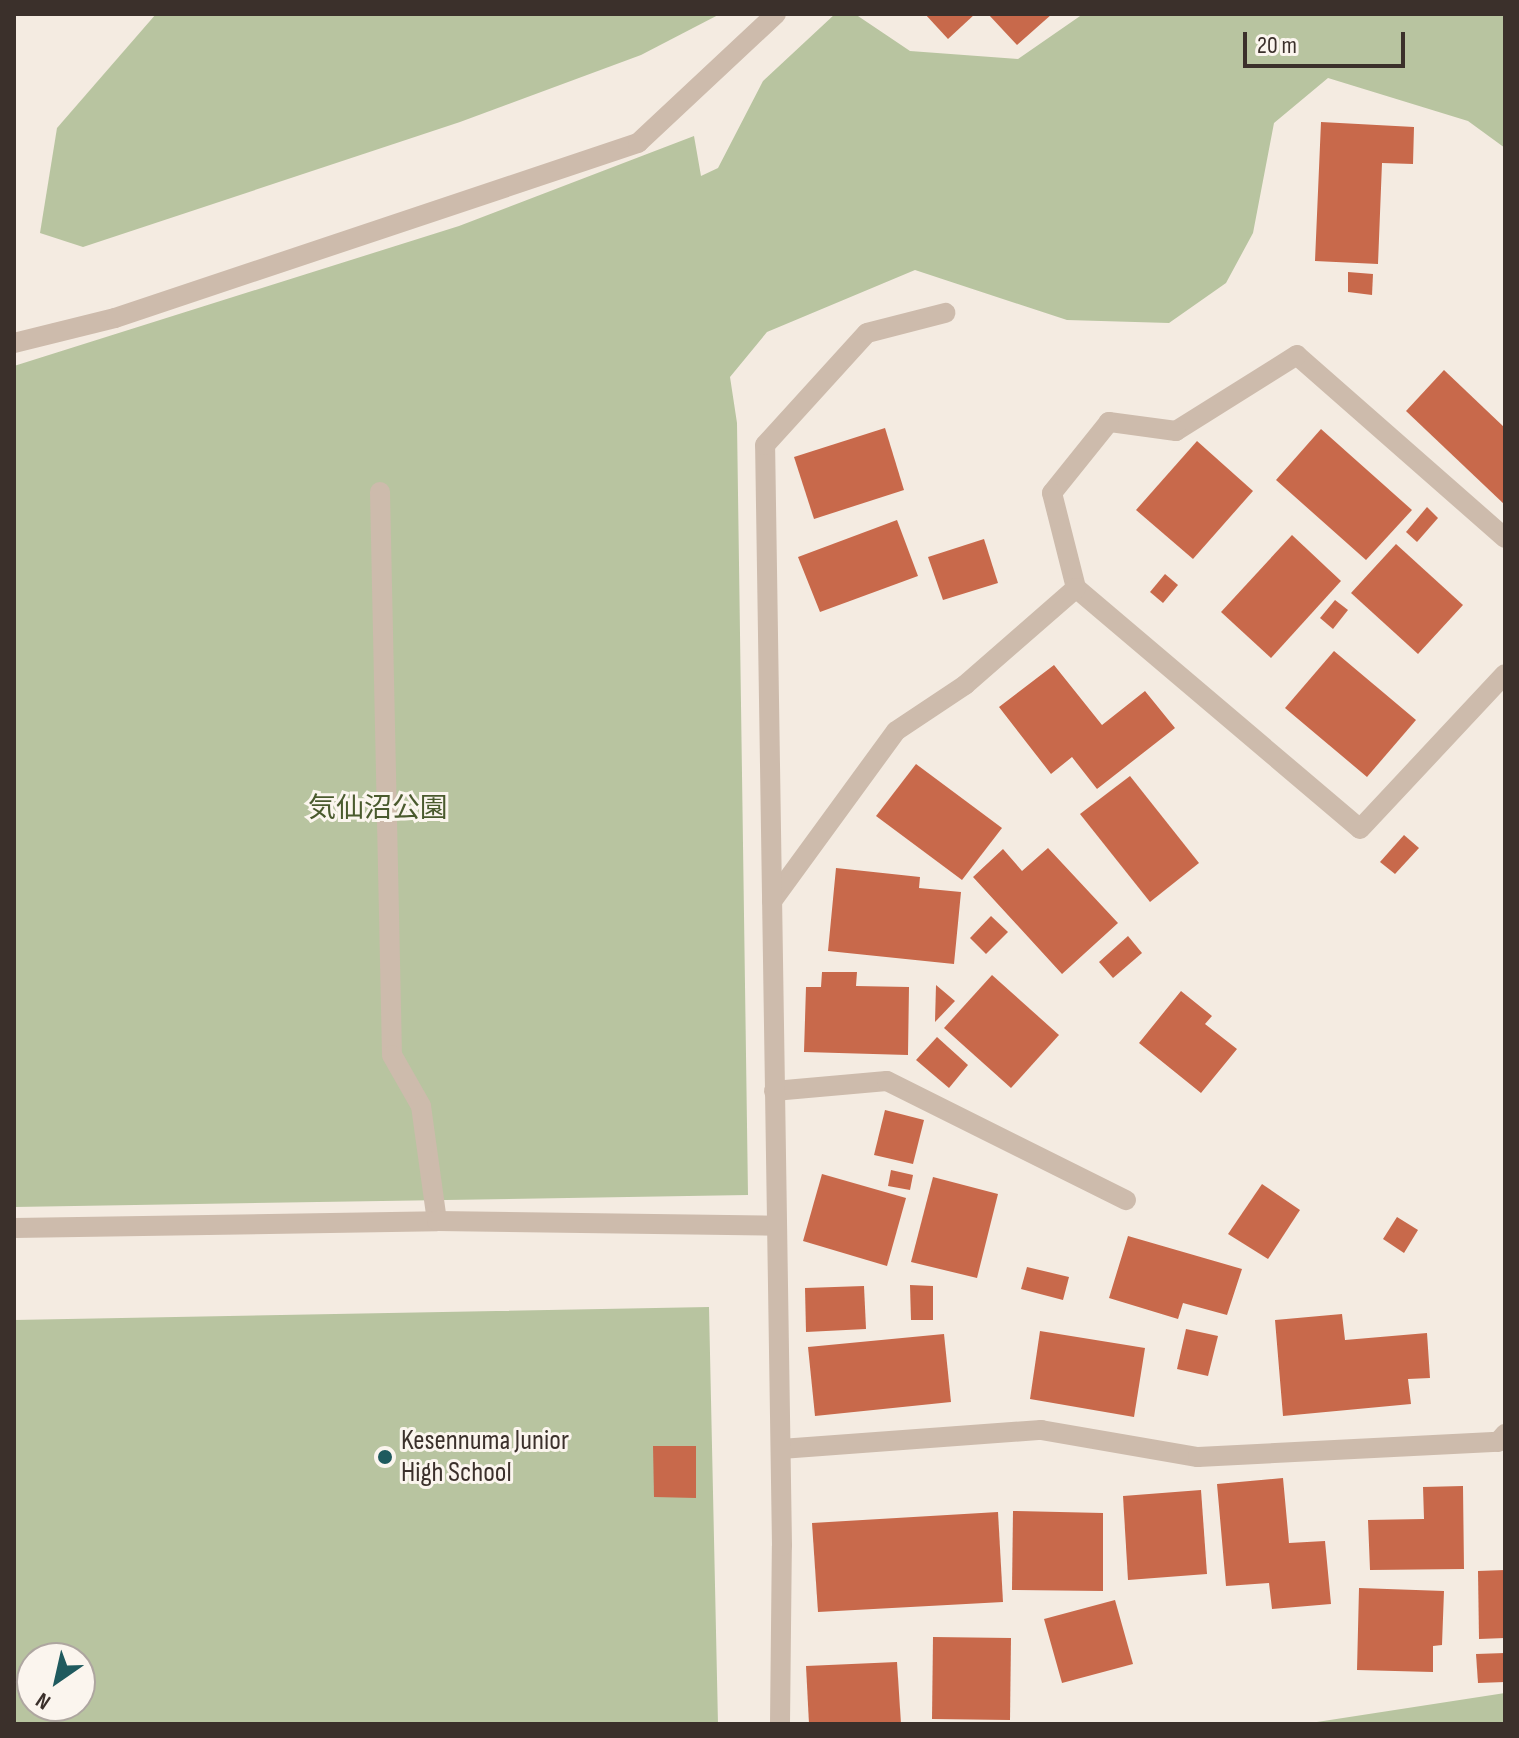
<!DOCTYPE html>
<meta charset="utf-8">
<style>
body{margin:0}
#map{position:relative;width:1519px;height:1738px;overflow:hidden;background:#f4ebe1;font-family:"Sofia Sans Condensed","Noto Sans JP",sans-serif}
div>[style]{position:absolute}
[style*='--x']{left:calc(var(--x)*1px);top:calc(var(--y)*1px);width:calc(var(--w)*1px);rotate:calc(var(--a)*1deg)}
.green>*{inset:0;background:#b8c4a0}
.building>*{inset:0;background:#c8694b}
.minor>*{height:20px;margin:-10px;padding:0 10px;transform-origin:10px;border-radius:10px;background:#cdbbac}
.dots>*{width:22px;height:22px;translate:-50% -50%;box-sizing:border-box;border:4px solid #fbf5ee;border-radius:50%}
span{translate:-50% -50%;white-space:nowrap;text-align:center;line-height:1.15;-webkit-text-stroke:6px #fbf5ee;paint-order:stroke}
.park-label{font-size:28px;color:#4a5a2e}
.poi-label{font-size:28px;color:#3b302b}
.left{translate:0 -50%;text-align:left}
.frame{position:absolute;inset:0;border:16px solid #3b302b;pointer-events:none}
.north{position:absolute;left:16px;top:1642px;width:80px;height:80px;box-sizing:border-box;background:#fbf5ee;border:2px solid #aea6a0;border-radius:50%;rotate:214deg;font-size:22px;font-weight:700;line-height:32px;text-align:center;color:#3b302b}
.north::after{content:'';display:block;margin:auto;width:28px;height:36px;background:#1f5a5e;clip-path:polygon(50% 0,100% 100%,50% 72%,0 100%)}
.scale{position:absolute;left:1243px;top:32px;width:162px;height:36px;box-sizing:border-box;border:4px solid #3b302b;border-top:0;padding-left:10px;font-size:24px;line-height:28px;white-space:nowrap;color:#3b302b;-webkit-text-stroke:6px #fbf5ee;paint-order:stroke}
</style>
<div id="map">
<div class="green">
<i style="clip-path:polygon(156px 14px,720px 14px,641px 55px,460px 122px,83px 247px,40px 233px,57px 128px)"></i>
<i style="clip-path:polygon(835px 14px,855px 14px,910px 51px,1018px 59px,1083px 14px,1505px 14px,1505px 148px,1468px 121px,1328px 78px,1274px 123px,1253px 233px,1226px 283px,1169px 323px,1067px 320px,915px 270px,767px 332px,730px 377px,737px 423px,748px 1195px,14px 1207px,14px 366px,459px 226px,694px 136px,701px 176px,718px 168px,763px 81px)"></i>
<i style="clip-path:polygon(evenodd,709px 1307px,718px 1724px,14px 1724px,14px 1320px,709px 1307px,32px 1658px,80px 1658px,80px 1706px,32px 1706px,32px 1658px)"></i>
<i style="clip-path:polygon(1505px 1693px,1505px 1724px,1304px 1724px)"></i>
</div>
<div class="building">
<i style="clip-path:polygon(925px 14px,975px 14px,948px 39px)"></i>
<i style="clip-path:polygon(988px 14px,1052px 14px,1017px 45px)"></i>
<i style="clip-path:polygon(1321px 122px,1414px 127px,1413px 164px,1382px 163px,1378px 264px,1315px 261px)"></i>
<i style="clip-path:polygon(1348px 272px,1373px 274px,1372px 295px,1348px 292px)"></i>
<i style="clip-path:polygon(1444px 370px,1505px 428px,1505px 505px,1406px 411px)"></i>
<i style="clip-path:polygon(885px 428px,904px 490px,814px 519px,794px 457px)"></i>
<i style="clip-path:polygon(1321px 429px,1412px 510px,1366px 560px,1276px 480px)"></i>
<i style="clip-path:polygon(1197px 441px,1253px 491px,1193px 559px,1136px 510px)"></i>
<i style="clip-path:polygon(1427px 507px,1438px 518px,1417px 542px,1406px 532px)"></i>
<i style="clip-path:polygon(897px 520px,918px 576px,820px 612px,798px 557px)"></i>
<i style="clip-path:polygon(1292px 535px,1341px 581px,1271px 658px,1221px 612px)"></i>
<i style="clip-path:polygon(984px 539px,998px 583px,943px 600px,928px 557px)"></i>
<i style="clip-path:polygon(1396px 544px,1463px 605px,1418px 654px,1351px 593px)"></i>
<i style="clip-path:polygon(1165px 574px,1178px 585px,1163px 603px,1150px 592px)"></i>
<i style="clip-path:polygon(1335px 600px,1348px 610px,1333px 629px,1320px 618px)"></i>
<i style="clip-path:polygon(1334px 651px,1416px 720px,1367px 777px,1285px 708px)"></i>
<i style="clip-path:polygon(1054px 665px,1102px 725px,1145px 691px,1175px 728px,1097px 789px,1072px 757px,1051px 774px,999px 707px)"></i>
<i style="clip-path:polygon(916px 764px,1002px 828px,962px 880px,876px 816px)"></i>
<i style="clip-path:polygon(1130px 776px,1199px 863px,1150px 902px,1080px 814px)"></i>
<i style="clip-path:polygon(1404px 835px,1419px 848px,1395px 874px,1380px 862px)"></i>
<i style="clip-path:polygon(1048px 848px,1118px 923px,1062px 974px,973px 877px,1003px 849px,1022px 871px)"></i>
<i style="clip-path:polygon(836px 868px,920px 877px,919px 888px,961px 892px,954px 964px,828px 951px)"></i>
<i style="clip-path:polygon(991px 916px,1008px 932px,986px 954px,970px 938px)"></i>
<i style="clip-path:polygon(1128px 936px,1142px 953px,1113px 978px,1099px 962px)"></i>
<i style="clip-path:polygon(822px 972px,857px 972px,856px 986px,909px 987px,908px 1055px,804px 1052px,806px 987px,821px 987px)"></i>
<i style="clip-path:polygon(992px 975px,1059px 1035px,1011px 1088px,944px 1028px)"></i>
<i style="clip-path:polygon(936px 985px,955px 1001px,935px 1022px)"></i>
<i style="clip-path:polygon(1181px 991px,1212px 1016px,1205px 1024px,1237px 1049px,1201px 1093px,1139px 1043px)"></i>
<i style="clip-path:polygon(937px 1037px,968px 1065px,949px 1088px,916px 1060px)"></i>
<i style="clip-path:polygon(885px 1110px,924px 1120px,913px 1164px,874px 1155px)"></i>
<i style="clip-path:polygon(891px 1170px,913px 1175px,910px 1190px,888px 1186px)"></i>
<i style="clip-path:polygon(822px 1174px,906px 1198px,887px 1266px,803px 1241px)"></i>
<i style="clip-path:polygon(933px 1177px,998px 1194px,977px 1278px,911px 1262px)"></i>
<i style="clip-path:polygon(1262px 1184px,1300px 1210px,1268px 1259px,1228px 1234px)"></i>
<i style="clip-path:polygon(1397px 1217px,1418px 1230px,1404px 1253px,1383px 1239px)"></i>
<i style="clip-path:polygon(1128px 1236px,1242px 1269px,1227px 1315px,1183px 1303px,1178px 1319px,1109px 1298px)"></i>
<i style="clip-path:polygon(1027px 1267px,1069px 1277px,1063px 1300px,1021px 1289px)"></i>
<i style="clip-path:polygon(910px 1285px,933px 1286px,933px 1320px,911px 1320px)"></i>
<i style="clip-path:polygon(864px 1286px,866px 1329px,806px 1332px,805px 1288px)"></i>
<i style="clip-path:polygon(1342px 1314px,1345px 1340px,1427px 1333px,1430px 1378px,1408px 1379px,1411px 1404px,1283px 1416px,1275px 1320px)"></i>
<i style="clip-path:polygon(1186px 1329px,1218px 1336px,1208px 1376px,1177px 1369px)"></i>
<i style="clip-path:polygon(1040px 1331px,1145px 1348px,1134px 1417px,1030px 1399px)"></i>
<i style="clip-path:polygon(944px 1334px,951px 1402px,815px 1416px,808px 1347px)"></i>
<i style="clip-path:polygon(653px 1446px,696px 1446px,696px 1498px,654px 1497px)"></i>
<i style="clip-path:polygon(1283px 1478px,1289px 1543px,1325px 1541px,1331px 1604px,1272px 1609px,1269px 1583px,1226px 1586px,1217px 1484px)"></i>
<i style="clip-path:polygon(1463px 1486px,1464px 1569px,1370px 1570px,1368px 1520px,1424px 1519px,1423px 1487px)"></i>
<i style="clip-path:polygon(1201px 1490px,1207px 1574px,1128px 1580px,1123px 1496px)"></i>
<i style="clip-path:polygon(1013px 1511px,1103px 1513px,1103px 1591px,1012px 1590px)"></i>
<i style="clip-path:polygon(998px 1512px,1003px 1602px,818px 1612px,812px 1523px)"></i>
<i style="clip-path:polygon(1505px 1570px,1505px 1638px,1479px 1639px,1478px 1571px)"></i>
<i style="clip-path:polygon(1359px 1588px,1444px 1591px,1442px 1645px,1433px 1646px,1433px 1672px,1357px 1670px)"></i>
<i style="clip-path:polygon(1115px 1600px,1133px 1664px,1062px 1683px,1044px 1619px)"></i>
<i style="clip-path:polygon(933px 1637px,1011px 1638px,1010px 1720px,932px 1719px)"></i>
<i style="clip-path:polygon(1505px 1653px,1505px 1682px,1478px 1683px,1476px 1654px)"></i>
<i style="clip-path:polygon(897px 1662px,901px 1724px,809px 1724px,806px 1666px)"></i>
</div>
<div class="minor">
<i style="--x:14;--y:343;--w:104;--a:-13.9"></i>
<i style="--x:115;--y:318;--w:552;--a:-18.5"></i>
<i style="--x:638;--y:143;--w:189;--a:-43.1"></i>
<i style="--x:380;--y:492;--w:563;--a:88.78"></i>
<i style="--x:392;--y:1055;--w:59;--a:60.4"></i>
<i style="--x:421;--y:1106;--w:116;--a:82.1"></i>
<i style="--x:1505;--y:538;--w:277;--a:-138.7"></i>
<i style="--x:1297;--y:355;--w:143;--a:147.9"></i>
<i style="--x:1176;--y:431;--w:68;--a:-172.3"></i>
<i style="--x:1109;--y:422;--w:91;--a:128.8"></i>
<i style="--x:1052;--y:493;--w:98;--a:75.8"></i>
<i style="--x:1076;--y:588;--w:372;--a:40.3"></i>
<i style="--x:1360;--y:829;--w:212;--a:-46.9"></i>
<i style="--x:772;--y:901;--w:210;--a:-53.9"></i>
<i style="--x:896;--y:731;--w:83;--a:-33.7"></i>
<i style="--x:965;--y:685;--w:147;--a:-41.1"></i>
<i style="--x:774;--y:1091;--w:113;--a:-5.1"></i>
<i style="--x:887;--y:1081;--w:267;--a:26.5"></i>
<i style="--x:14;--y:1228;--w:423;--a:-0.9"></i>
<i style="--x:437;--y:1221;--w:339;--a:0.8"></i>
<i style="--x:781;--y:1449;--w:261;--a:-4.2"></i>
<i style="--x:1041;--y:1430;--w:159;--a:9.8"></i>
<i style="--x:1198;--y:1457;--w:300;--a:-2.9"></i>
<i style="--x:1498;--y:1442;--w:11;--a:-49"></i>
<i style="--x:780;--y:1724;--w:178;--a:-89.4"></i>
<i style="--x:782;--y:1546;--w:1101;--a:-90.88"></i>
<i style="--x:765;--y:445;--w:151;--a:-47.7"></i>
<i style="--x:867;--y:333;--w:81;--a:-14.4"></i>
</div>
<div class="dots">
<i style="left:385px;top:1457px;background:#1f5a5e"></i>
</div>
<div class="park-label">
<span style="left:378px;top:809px">気仙沼公園</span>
</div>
<div class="poi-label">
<span class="left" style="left:401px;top:1457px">Kesennuma Junior<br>High School</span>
</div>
<div class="frame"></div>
<div class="north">N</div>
<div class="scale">20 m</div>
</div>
